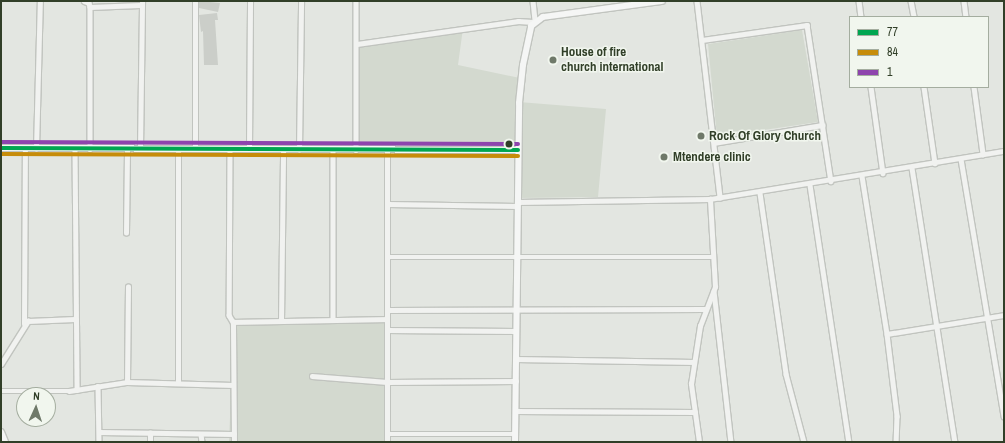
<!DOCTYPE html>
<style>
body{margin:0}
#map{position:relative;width:1005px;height:443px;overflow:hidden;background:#e3e6e1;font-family:"Archivo Narrow",sans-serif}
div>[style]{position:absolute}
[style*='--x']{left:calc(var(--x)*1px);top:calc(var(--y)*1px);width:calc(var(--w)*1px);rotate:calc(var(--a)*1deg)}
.built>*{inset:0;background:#d3d9cf}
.building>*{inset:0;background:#cbcec9}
.roads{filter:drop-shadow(1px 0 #c1c4bf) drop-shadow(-1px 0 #c1c4bf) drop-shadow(0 1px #c1c4bf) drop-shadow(0 -1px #c1c4bf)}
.street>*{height:4.5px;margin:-2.25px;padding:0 2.25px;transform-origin:2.25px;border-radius:2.25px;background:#f1f2f0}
.secondary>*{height:6px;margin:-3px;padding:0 3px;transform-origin:3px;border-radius:3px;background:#f5f6f5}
.bus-1>*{height:4px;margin:-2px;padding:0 2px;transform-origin:2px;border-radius:2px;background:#00a651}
.bus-2>*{height:4px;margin:-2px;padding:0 2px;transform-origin:2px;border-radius:2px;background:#c68c0a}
.bus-3>*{height:4px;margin:-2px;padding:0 2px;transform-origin:2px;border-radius:2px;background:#8e44ad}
.dots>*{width:11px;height:11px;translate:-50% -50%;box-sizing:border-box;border:2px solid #f1f6ee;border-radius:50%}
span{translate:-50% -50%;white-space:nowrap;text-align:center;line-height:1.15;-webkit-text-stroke:3px #f1f6ee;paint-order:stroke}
.poi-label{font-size:13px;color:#313f28;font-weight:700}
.left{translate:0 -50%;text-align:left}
.frame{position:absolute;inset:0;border:2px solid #313f28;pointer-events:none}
.legend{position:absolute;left:849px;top:16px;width:140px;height:72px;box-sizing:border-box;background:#f1f6ee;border:1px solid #a4ad9f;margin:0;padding:5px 7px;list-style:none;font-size:12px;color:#313f28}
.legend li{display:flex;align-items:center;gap:8px;height:20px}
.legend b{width:20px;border:1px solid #a4ad9f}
.north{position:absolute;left:16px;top:387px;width:40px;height:40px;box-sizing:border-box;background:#f1f6ee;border:1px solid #a4ad9f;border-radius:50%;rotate:3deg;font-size:11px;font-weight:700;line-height:16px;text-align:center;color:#313f28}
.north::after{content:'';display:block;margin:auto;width:14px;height:18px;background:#6f7969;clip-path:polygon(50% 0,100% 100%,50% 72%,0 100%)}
</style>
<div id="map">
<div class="built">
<i style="clip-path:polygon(463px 28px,458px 65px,520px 78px,519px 102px,606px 109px,598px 197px,516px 198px,516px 149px,355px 148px,357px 42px)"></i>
<i style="clip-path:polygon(802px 30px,818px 122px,717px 137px,708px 44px)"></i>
<i style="clip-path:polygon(385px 317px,384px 442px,229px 442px,234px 319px)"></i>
</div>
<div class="building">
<i style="clip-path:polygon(199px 1px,220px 3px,218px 12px,199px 8px)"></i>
<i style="clip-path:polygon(217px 13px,218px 20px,215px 20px,218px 65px,204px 65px,203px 31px,201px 32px,199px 15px)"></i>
</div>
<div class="roads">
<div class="street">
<i style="--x:84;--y:1;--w:5;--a:22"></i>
<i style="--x:89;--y:3;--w:4;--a:76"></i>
<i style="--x:90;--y:7;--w:142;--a:90"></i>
<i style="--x:356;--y:1;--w:149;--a:90"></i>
<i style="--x:533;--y:1;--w:19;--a:84"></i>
<i style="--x:697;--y:1;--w:198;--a:83.3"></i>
<i style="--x:859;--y:1;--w:16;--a:83"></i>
<i style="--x:911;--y:1;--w:16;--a:79"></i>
<i style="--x:964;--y:1;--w:16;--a:83"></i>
<i style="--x:90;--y:7;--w:50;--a:-2.3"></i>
<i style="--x:702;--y:40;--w:106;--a:-8.1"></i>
<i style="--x:807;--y:25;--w:158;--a:81.3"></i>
<i style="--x:357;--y:44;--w:163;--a:-8.1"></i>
<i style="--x:518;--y:21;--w:15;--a:4"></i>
<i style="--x:871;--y:87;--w:87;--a:82.1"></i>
<i style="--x:924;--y:87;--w:77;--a:81.8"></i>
<i style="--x:974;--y:87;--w:68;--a:82.3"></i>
<i style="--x:714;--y:143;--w:110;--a:-9.4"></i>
<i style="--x:36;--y:149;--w:148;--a:-88.5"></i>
<i style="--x:75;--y:149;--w:241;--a:89.5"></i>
<i style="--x:140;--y:149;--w:148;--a:-89.2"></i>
<i style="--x:195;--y:149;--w:148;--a:-90"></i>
<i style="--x:230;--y:149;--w:166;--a:90.3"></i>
<i style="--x:229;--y:315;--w:8;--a:60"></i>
<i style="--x:249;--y:149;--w:148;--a:-89.6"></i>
<i style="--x:299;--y:150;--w:149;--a:-89.2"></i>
<i style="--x:333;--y:150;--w:170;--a:90"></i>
<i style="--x:961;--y:159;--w:261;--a:80.5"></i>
<i style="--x:912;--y:168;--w:277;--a:81.1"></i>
<i style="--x:862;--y:176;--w:160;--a:81"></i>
<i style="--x:887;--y:334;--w:83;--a:83"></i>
<i style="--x:897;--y:416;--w:26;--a:92"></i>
<i style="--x:810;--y:185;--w:260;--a:81.4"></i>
<i style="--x:760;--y:193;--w:183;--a:81.8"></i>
<i style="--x:786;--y:374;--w:70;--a:75.2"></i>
<i style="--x:518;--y:202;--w:192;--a:-0.9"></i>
<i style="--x:710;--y:199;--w:298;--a:-9.3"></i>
<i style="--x:388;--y:204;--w:129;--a:0.9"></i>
<i style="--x:126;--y:233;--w:84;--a:-89.3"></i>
<i style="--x:387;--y:257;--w:327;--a:0"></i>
<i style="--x:714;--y:291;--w:152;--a:83.6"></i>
<i style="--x:387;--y:310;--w:318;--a:-0.2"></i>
<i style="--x:281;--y:321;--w:172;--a:-89.3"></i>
<i style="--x:24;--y:324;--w:175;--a:-89.7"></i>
<i style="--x:387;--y:330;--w:129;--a:0.4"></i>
<i style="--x:887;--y:334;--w:119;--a:-9.2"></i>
<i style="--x:516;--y:359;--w:178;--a:1"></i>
<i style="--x:1;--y:364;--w:51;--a:-57.9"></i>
<i style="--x:28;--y:321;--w:47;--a:-2.4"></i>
<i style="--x:312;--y:376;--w:75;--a:4.6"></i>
<i style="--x:387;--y:382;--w:129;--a:-0.4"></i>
<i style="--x:127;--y:382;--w:95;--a:-89.4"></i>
<i style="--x:178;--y:383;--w:234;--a:-90"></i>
<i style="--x:98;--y:386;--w:56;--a:89"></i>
<i style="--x:1;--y:391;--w:68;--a:0"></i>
<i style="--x:69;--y:391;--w:59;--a:-8.8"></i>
<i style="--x:127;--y:382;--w:106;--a:1.6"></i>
<i style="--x:515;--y:411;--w:180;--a:0.3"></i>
<i style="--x:99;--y:432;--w:135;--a:0.8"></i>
<i style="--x:201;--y:434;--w:8;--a:83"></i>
<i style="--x:387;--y:434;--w:128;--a:0"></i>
<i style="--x:150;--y:442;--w:9;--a:-90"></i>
<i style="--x:234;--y:442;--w:120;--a:-90.5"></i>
<i style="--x:233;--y:322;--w:154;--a:-1.1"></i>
<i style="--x:387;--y:442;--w:292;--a:-90"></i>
<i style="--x:699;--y:442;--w:59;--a:-97.9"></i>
<i style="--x:691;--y:384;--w:59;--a:-81.2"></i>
<i style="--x:700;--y:326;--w:42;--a:-69"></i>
<i style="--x:715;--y:287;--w:88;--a:-93.3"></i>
</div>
<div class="secondary">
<i style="--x:1;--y:148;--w:517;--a:0.22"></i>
<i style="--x:1;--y:432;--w:11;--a:68"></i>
<i style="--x:515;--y:442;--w:339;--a:-89.3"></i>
<i style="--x:519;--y:103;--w:38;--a:-84"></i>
<i style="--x:523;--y:65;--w:40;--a:-78"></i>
<i style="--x:531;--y:26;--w:15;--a:-37"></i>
<i style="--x:543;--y:17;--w:120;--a:-7.7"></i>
</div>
</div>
<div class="bus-1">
<i style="--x:1;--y:148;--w:517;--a:0.22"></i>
</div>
<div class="bus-2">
<i style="--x:1;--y:154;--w:517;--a:0.22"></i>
</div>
<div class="bus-3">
<i style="--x:1;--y:142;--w:517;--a:0.22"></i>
</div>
<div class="dots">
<i style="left:553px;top:60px;background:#6f7969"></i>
<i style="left:701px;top:136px;background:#6f7969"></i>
<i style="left:509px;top:144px;background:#313f28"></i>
<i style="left:664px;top:157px;background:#6f7969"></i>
</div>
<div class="poi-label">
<span class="left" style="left:561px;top:60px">House of fire<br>church international</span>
<span class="left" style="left:709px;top:136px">Rock Of Glory Church</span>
<span class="left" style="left:673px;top:157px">Mtendere clinic</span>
</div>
<div class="frame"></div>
<ul class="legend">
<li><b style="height:5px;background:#00a651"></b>77</li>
<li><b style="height:5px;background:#c68c0a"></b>84</li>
<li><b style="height:5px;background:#8e44ad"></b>1</li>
</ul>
<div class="north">N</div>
</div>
